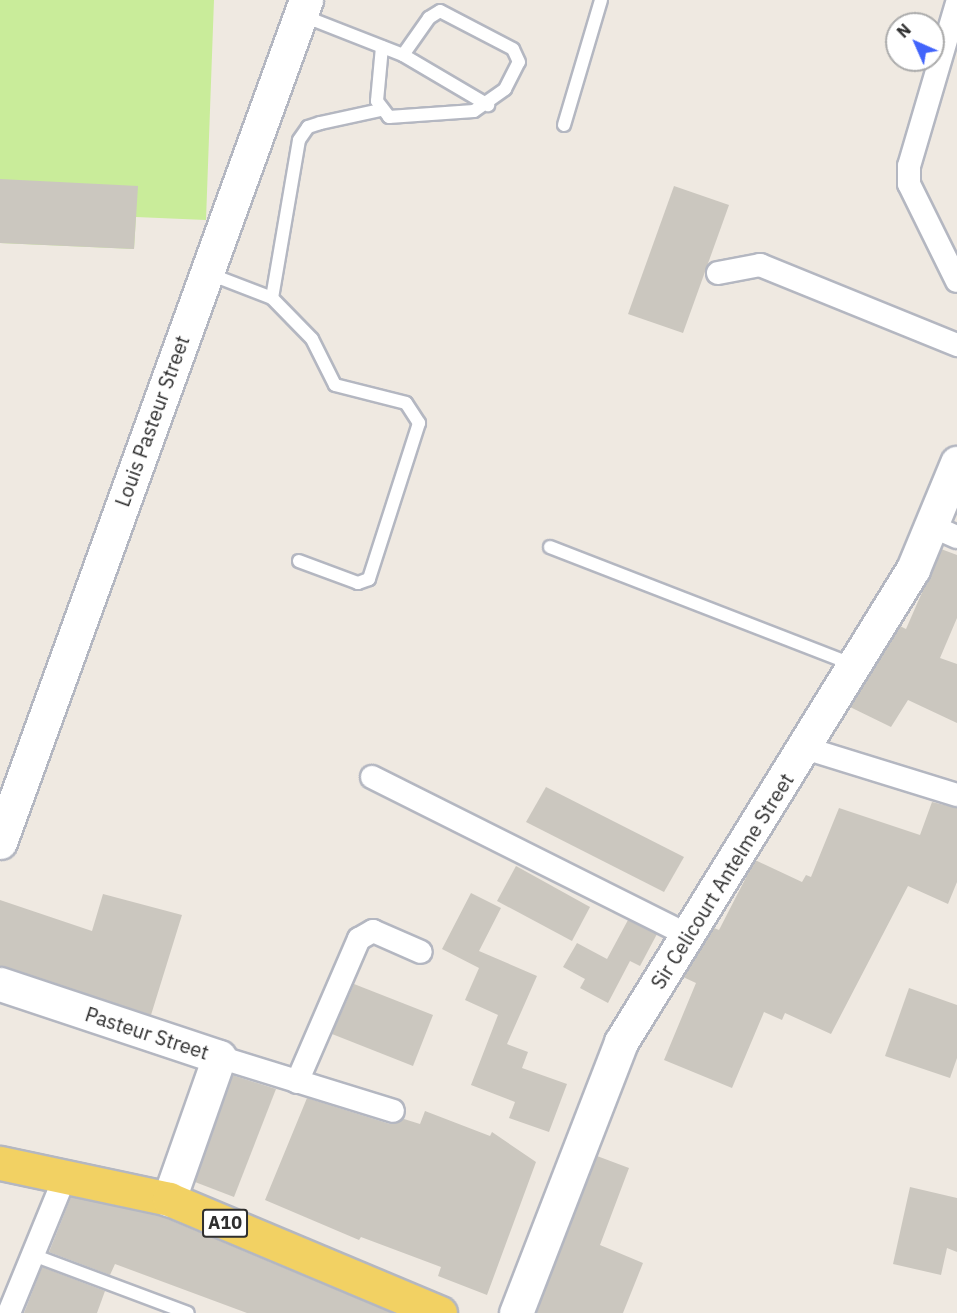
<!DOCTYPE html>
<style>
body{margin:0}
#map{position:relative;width:957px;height:1313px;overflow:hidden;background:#efe9e1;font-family:"IBM Plex Sans",sans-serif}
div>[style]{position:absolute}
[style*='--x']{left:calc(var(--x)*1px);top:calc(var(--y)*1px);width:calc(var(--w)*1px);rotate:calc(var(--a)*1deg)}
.pitch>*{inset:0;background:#c9ec9a}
.building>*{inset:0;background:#cbc7bf}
.roads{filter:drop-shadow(2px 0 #b4b7c1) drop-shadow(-2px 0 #b4b7c1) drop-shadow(0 2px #b4b7c1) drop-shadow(0 -2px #b4b7c1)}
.lane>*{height:12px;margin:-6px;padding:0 6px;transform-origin:6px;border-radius:6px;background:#fff}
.street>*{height:22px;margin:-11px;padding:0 11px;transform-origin:11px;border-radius:11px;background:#fff}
.secondary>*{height:33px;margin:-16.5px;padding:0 16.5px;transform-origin:16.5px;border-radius:16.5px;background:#fff}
.primary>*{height:33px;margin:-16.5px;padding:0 16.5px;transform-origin:16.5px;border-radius:16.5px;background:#f2d163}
span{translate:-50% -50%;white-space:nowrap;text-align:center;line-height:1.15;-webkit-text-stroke:4.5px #fff;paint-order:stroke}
.shield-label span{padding:2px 4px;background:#fff;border:2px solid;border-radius:4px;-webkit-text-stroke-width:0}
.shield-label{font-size:18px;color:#2e2e2e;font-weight:700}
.street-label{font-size:20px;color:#2e2e2e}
.north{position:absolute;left:885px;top:12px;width:60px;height:60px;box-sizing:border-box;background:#fff;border:2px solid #ababab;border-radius:50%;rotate:315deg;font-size:16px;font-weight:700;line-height:24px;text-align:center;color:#2e2e2e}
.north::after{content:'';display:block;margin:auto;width:21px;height:27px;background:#4264fb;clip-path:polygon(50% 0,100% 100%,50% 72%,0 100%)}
</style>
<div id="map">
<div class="pitch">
<i style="clip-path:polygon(0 0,214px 0,206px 220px,136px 217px,134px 249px,0 243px)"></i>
</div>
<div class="building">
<i style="clip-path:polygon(0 179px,138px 186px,134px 249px,0 243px)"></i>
<i style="clip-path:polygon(674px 186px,729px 205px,683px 333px,628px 314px)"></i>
<i style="clip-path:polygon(941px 549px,957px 555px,957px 618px,940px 658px,957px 664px,957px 723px,908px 700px,891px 727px,850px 707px,900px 626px,906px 629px)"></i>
<i style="clip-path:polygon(546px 787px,684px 857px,664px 892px,526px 822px)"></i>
<i style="clip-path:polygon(932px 802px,957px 808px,957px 882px,948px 904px,908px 886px,831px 1034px,785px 1013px,782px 1020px,764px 1012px,732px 1088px,664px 1060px,696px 983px,683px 977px,714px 928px,719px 930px,755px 860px,802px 882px,806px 875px,811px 877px,839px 808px,920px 835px)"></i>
<i style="clip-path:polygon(516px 866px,590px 907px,572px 941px,497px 901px)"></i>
<i style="clip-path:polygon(471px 893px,501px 908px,479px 951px,537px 976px,507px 1044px,528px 1052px,522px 1068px,567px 1084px,549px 1132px,509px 1118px,515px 1102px,471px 1085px,498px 1015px,465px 1000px,479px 968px,442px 949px)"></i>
<i style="clip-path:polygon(103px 894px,182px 915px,151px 1015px,0 966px,0 900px,92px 931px)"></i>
<i style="clip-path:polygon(628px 920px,657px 934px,640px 966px,630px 961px,608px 1003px,580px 988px,585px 979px,563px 967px,577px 943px,607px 959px)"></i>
<i style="clip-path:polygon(354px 984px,433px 1015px,413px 1066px,332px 1034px)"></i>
<i style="clip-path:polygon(909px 988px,957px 1005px,957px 1058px,950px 1078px,885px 1056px)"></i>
<i style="clip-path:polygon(232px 1075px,276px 1089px,234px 1197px,195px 1182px)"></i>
<i style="clip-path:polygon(307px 1098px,390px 1124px,404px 1119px,420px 1124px,425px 1111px,490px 1136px,492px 1132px,536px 1162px,487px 1295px,438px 1276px,441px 1267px,361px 1237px,359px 1240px,265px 1200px)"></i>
<i style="clip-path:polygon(597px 1156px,629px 1168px,600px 1245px,643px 1263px,623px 1313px,536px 1313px)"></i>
<i style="clip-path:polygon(910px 1187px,957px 1198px,957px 1252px,947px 1248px,941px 1275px,893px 1264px)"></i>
<i style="clip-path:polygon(71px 1197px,163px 1217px,392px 1313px,247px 1313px,115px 1264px,110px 1275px,49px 1252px)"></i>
<i style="clip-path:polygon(42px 1267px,105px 1291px,97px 1313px,24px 1313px)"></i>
</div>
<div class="roads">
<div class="lane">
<i style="--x:301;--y:15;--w:110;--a:21.4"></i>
<i style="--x:403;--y:55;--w:99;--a:30.5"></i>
<i style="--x:382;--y:47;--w:54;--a:95.3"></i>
<i style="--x:377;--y:101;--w:20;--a:53"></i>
<i style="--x:389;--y:117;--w:85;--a:-4"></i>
<i style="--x:474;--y:111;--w:38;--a:-35"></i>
<i style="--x:505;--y:89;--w:30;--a:-63"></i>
<i style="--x:519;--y:62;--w:14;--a:-115"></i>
<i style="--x:513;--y:49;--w:82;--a:-152.5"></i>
<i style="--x:440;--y:11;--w:13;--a:148"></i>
<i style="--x:429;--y:18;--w:45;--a:125.1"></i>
<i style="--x:564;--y:125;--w:130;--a:-73.5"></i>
<i style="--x:207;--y:273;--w:70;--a:21"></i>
<i style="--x:272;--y:298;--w:57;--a:45.7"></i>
<i style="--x:312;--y:339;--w:51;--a:63.4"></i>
<i style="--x:335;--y:385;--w:73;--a:14.2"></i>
<i style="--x:406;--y:403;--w:24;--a:57"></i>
<i style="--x:419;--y:423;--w:164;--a:107.8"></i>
<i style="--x:369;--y:579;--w:12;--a:160"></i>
<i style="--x:358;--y:583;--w:63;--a:-159.6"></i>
<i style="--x:272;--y:298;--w:160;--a:-80.3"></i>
<i style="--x:299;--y:140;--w:16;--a:-55"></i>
<i style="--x:308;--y:127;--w:13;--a:-18"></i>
<i style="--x:320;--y:123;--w:61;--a:-12.2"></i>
<i style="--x:550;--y:547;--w:323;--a:21.2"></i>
<i style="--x:33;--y:1255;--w:165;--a:20.5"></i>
</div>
<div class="street">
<i style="--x:957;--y:3;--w:170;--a:106.4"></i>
<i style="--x:909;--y:166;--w:18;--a:90"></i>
<i style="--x:909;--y:184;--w:108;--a:63.7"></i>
<i style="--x:718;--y:273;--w:43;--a:-10.8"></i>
<i style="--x:760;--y:265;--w:213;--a:22.1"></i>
<i style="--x:932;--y:526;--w:27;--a:24"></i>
<i style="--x:805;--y:748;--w:159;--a:17.2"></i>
<i style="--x:372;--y:777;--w:356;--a:26.6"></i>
<i style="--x:219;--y:1057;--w:182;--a:17.2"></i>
<i style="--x:297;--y:1082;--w:156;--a:-66.6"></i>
<i style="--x:359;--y:939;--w:16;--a:-30"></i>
<i style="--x:373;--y:931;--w:52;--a:23.6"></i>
<i style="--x:9;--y:1313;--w:150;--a:-67.7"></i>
</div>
<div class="secondary">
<i style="--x:0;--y:842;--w:896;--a:-70.03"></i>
<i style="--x:0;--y:984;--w:231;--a:18.4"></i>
<i style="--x:219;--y:1057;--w:151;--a:109.4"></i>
<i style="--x:516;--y:1313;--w:291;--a:-68.8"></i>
<i style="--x:621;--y:1042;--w:556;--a:-58.31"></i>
<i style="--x:913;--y:569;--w:115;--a:-67.5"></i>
</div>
<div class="primary">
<i style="--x:0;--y:1163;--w:173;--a:12"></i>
<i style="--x:169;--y:1199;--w:294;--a:22.8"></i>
</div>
</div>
<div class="shield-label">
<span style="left:225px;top:1223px">A10</span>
</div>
<div class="street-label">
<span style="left:152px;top:421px;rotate:-70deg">Louis Pasteur Street</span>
<span style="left:722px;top:881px;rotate:-58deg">Sir Celicourt Antelme Street</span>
<span style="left:147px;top:1033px;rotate:18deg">Pasteur Street</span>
</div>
<div class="north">N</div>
</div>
